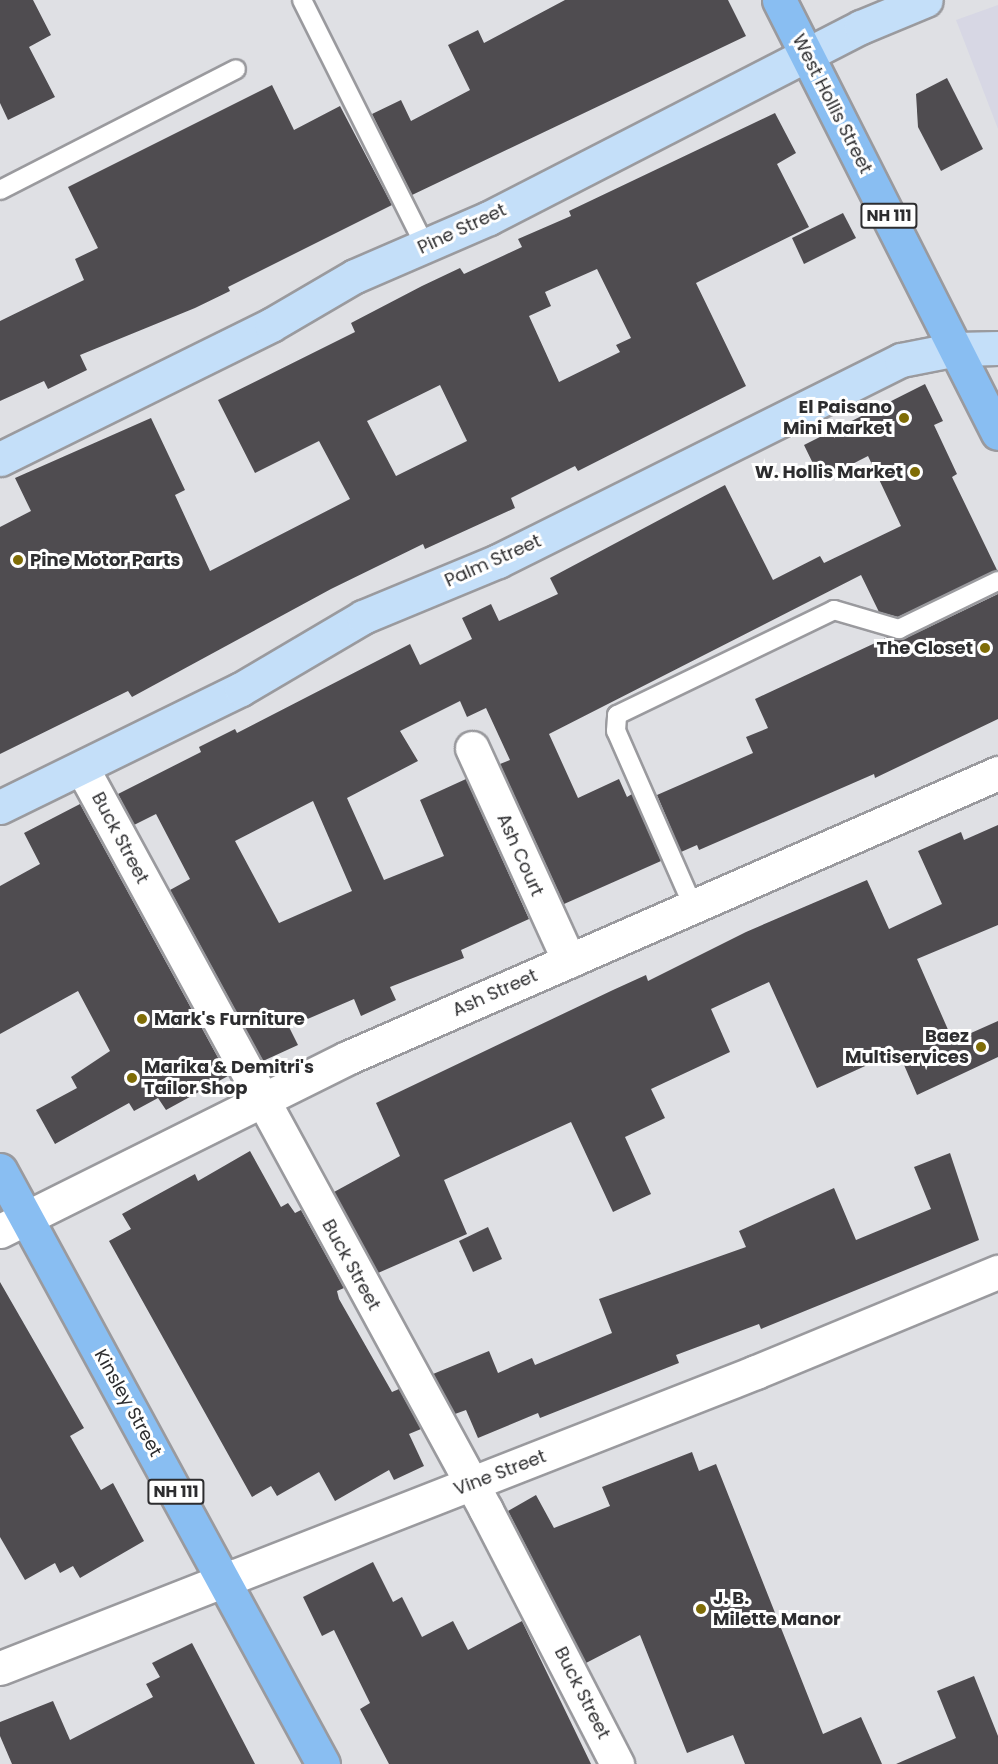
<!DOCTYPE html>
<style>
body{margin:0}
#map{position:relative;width:998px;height:1764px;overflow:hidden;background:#dfe0e4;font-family:Poppins,sans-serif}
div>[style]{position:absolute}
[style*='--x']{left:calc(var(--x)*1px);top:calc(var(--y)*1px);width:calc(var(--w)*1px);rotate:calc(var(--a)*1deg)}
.built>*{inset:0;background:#d7d7e4}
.building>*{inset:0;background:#4f4c50}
.roads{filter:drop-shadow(2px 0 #9a9a9e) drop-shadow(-2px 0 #9a9a9e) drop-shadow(0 2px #9a9a9e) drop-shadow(0 -2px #9a9a9e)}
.lane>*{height:18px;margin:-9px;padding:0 9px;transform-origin:9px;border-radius:9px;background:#fff}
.street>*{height:33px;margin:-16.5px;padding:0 16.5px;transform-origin:16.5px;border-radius:16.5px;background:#fff}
.secondary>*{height:33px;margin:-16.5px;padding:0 16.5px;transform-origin:16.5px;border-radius:16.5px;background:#c4dff9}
.primary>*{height:33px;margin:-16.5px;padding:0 16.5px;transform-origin:16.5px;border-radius:16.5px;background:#89bef2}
.dots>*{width:16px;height:16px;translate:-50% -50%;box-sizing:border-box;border:3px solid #fff;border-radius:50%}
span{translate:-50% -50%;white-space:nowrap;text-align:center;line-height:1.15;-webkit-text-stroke:6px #fff;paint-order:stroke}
.shield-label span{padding:2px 4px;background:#fff;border:2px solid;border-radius:4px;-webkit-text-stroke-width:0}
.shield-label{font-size:16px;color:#2d2d2f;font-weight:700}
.street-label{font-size:18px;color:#2d2d2f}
.poi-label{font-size:18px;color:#2d2d2f;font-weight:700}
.right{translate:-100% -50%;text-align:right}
.left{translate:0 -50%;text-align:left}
</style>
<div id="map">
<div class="built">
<i style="clip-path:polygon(998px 5px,998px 129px,956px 20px)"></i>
</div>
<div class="building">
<i style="clip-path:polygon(0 0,33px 0,51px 35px,29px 47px,55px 97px,8px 120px,0 103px)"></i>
<i style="clip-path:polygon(565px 0,728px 0,746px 36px,412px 195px,372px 114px,401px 100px,411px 121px,470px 90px,448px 45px,478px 30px,484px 43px)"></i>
<i style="clip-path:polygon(947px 78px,983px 149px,941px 171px,918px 127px,916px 94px)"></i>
<i style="clip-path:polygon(272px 85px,294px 130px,340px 106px,392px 205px,228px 287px,230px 291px,195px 308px,80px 355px,87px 370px,48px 389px,44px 381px,0 401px,0 321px,84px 280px,75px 259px,98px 248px,68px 187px)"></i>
<i style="clip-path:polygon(evenodd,775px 113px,796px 153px,777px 164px,809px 227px,696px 283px,746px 386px,578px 471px,575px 466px,511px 498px,515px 508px,425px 549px,423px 544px,331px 589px,132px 697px,128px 691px,0 754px,0 527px,31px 511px,15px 478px,151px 418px,185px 490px,175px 495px,210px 571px,350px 499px,319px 441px,255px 473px,218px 400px,355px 332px,351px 323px,422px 286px,460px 268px,464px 274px,522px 247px,518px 239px,571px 216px,569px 211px,775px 113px,597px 269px,631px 338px,616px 345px,620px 352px,559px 382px,529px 316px,551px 306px,545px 292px,597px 269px,775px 113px,440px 385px,467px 441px,396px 476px,367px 421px,440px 385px)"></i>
<i style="clip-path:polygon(843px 213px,856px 238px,804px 264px,792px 238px)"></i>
<i style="clip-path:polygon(evenodd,925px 384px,943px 421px,934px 425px,957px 474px,952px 477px,997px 570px,898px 617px,879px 612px,861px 575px,549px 734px,578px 798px,619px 779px,627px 797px,632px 794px,661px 861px,564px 904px,500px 764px,510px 760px,486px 708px,467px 717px,460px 701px,400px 731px,418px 761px,347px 798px,384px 880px,444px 856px,420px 800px,466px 779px,529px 919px,461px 950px,464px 958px,390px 987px,396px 1000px,361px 1016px,354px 999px,289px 1027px,298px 1045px,263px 1061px,170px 890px,190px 879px,156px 814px,134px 825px,118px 794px,201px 752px,199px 747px,235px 729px,237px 733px,410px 644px,420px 665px,472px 639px,462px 618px,491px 604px,499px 621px,558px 594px,550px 578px,725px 485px,773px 580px,820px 556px,824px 563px,901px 526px,868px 456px,821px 480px,804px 445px,925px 384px,313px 801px,352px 891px,279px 923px,235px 841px,313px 801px)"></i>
<i style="clip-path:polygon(998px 594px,998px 719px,875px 778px,874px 774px,699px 850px,697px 845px,681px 852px,657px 795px,753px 753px,746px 737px,768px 728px,755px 699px,888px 637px,904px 639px)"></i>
<i style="clip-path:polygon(80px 804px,228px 1076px,166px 1110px,158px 1098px,134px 1111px,129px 1103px,55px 1144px,36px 1110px,77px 1088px,71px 1077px,110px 1051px,78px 991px,0 1034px,0 886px,40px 864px,24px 833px)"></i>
<i style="clip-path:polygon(998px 825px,998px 925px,917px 959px,953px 1041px,998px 1021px,998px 1057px,917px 1095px,898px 1051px,817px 1088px,769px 982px,711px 1009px,730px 1052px,651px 1089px,665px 1118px,625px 1137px,651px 1194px,613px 1212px,571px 1122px,444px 1180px,467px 1234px,378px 1273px,334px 1192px,400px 1156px,376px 1103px,613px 990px,646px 975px,648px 981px,746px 932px,867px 880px,889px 929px,942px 904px,918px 851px,961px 832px,964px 840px)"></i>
<i style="clip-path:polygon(250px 1151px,281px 1207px,288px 1203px,295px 1213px,301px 1210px,344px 1288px,337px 1291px,339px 1299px,392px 1392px,399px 1389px,421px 1429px,409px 1434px,424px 1466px,394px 1480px,389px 1470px,335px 1501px,319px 1472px,277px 1496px,271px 1486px,252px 1497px,109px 1241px,131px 1229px,122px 1214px,195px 1174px,198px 1181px)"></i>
<i style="clip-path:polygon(950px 1153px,979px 1240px,761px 1329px,759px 1324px,676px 1355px,679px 1363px,540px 1418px,538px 1413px,478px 1438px,466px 1410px,455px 1414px,433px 1374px,489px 1351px,498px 1373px,532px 1358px,535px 1365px,612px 1333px,599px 1299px,746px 1247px,739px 1231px,834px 1188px,856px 1240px,931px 1209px,914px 1167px)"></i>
<i style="clip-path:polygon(488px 1227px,502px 1259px,473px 1272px,459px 1241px)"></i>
<i style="clip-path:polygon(0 1282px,84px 1428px,70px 1436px,101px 1490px,113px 1483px,144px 1541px,80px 1578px,73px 1566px,60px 1573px,55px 1563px,25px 1580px,0 1537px)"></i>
<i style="clip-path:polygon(692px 1452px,699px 1471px,716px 1464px,823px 1734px,861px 1717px,882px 1764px,745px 1764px,733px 1735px,687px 1753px,640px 1635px,586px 1663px,508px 1511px,536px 1495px,554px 1528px,610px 1506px,602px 1487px)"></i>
<i style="clip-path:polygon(373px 1562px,393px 1602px,402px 1597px,422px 1637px,453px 1621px,468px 1650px,522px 1621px,591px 1764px,389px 1764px,360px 1709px,370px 1703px,334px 1630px,322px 1636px,303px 1597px)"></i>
<i style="clip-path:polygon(192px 1643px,255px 1764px,12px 1764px,0 1736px,0 1722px,53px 1701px,70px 1740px,153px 1697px,146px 1684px,160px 1677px,152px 1663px)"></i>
<i style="clip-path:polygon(974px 1676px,998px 1736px,998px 1764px,896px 1764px,956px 1738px,937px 1691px)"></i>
</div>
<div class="roads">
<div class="lane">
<i style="--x:302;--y:0;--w:275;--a:63.4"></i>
<i style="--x:0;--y:190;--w:265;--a:-27.1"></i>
<i style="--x:693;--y:906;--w:191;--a:-113.7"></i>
<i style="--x:616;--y:731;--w:16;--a:-86"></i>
<i style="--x:617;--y:715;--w:241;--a:-25.8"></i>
<i style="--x:834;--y:610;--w:68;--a:16.3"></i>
<i style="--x:899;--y:629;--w:110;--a:-25.9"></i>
</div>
<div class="street">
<i style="--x:472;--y:748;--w:234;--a:65.5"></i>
<i style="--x:82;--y:768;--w:845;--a:61.43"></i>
<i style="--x:486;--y:1510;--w:286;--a:62.7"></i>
<i style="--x:0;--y:1231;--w:388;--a:-26.5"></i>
<i style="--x:347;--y:1058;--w:711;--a:-23.64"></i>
<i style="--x:0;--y:1668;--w:812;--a:-21.38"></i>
<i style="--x:756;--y:1372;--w:262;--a:-22.5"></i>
</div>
<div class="secondary">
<i style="--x:0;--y:459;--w:302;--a:-26.3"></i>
<i style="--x:271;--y:325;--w:97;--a:-30.3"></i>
<i style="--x:355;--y:276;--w:146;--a:-23.4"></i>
<i style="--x:489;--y:218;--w:418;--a:-27.2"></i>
<i style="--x:861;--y:27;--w:70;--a:-22.6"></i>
<i style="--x:0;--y:807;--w:268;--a:-26.1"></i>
<i style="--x:241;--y:689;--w:142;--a:-30.5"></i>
<i style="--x:363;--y:617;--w:146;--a:-22.5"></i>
<i style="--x:498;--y:561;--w:450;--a:-26.5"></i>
<i style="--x:901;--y:360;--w:57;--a:-11.1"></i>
<i style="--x:957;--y:349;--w:41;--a:-1.4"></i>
</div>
<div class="primary">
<i style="--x:779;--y:0;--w:485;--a:63.2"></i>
<i style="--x:0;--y:1170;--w:676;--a:61.46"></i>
</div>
</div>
<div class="dots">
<i style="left:904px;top:418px;background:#7f6c06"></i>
<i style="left:915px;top:472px;background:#7f6c06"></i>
<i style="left:18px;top:560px;background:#7f6c06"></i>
<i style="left:985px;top:648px;background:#7f6c06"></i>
<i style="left:142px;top:1019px;background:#7f6c06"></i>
<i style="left:981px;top:1047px;background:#7f6c06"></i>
<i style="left:132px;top:1078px;background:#7f6c06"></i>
<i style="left:701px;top:1609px;background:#7f6c06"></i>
</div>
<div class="shield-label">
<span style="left:889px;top:216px">NH 111</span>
<span style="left:176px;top:1492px">NH 111</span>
</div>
<div class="street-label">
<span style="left:832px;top:104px;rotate:63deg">West Hollis Street</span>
<span style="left:462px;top:229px;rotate:-25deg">Pine Street</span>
<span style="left:493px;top:561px;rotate:-24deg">Palm Street</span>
<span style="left:120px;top:838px;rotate:62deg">Buck Street</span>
<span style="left:520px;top:855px;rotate:66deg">Ash Court</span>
<span style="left:495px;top:993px;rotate:-24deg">Ash Street</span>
<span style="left:351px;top:1265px;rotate:61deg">Buck Street</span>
<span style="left:128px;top:1403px;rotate:61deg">Kinsley Street</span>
<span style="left:500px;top:1473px;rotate:-21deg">Vine Street</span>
<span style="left:582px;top:1693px;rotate:63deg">Buck Street</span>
</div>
<div class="poi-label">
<span class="right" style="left:892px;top:418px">El Paisano<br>Mini Market</span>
<span class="right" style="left:903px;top:472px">W. Hollis Market</span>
<span class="left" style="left:30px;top:560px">Pine Motor Parts</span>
<span class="right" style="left:973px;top:648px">The Closet</span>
<span class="left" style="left:154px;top:1019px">Mark's Furniture</span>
<span class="right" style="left:969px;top:1047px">Baez<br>Multiservices</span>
<span class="left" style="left:144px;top:1078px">Marika &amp; Demitri's<br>Tailor Shop</span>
<span class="left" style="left:713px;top:1609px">J. B.<br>Milette Manor</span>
</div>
</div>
